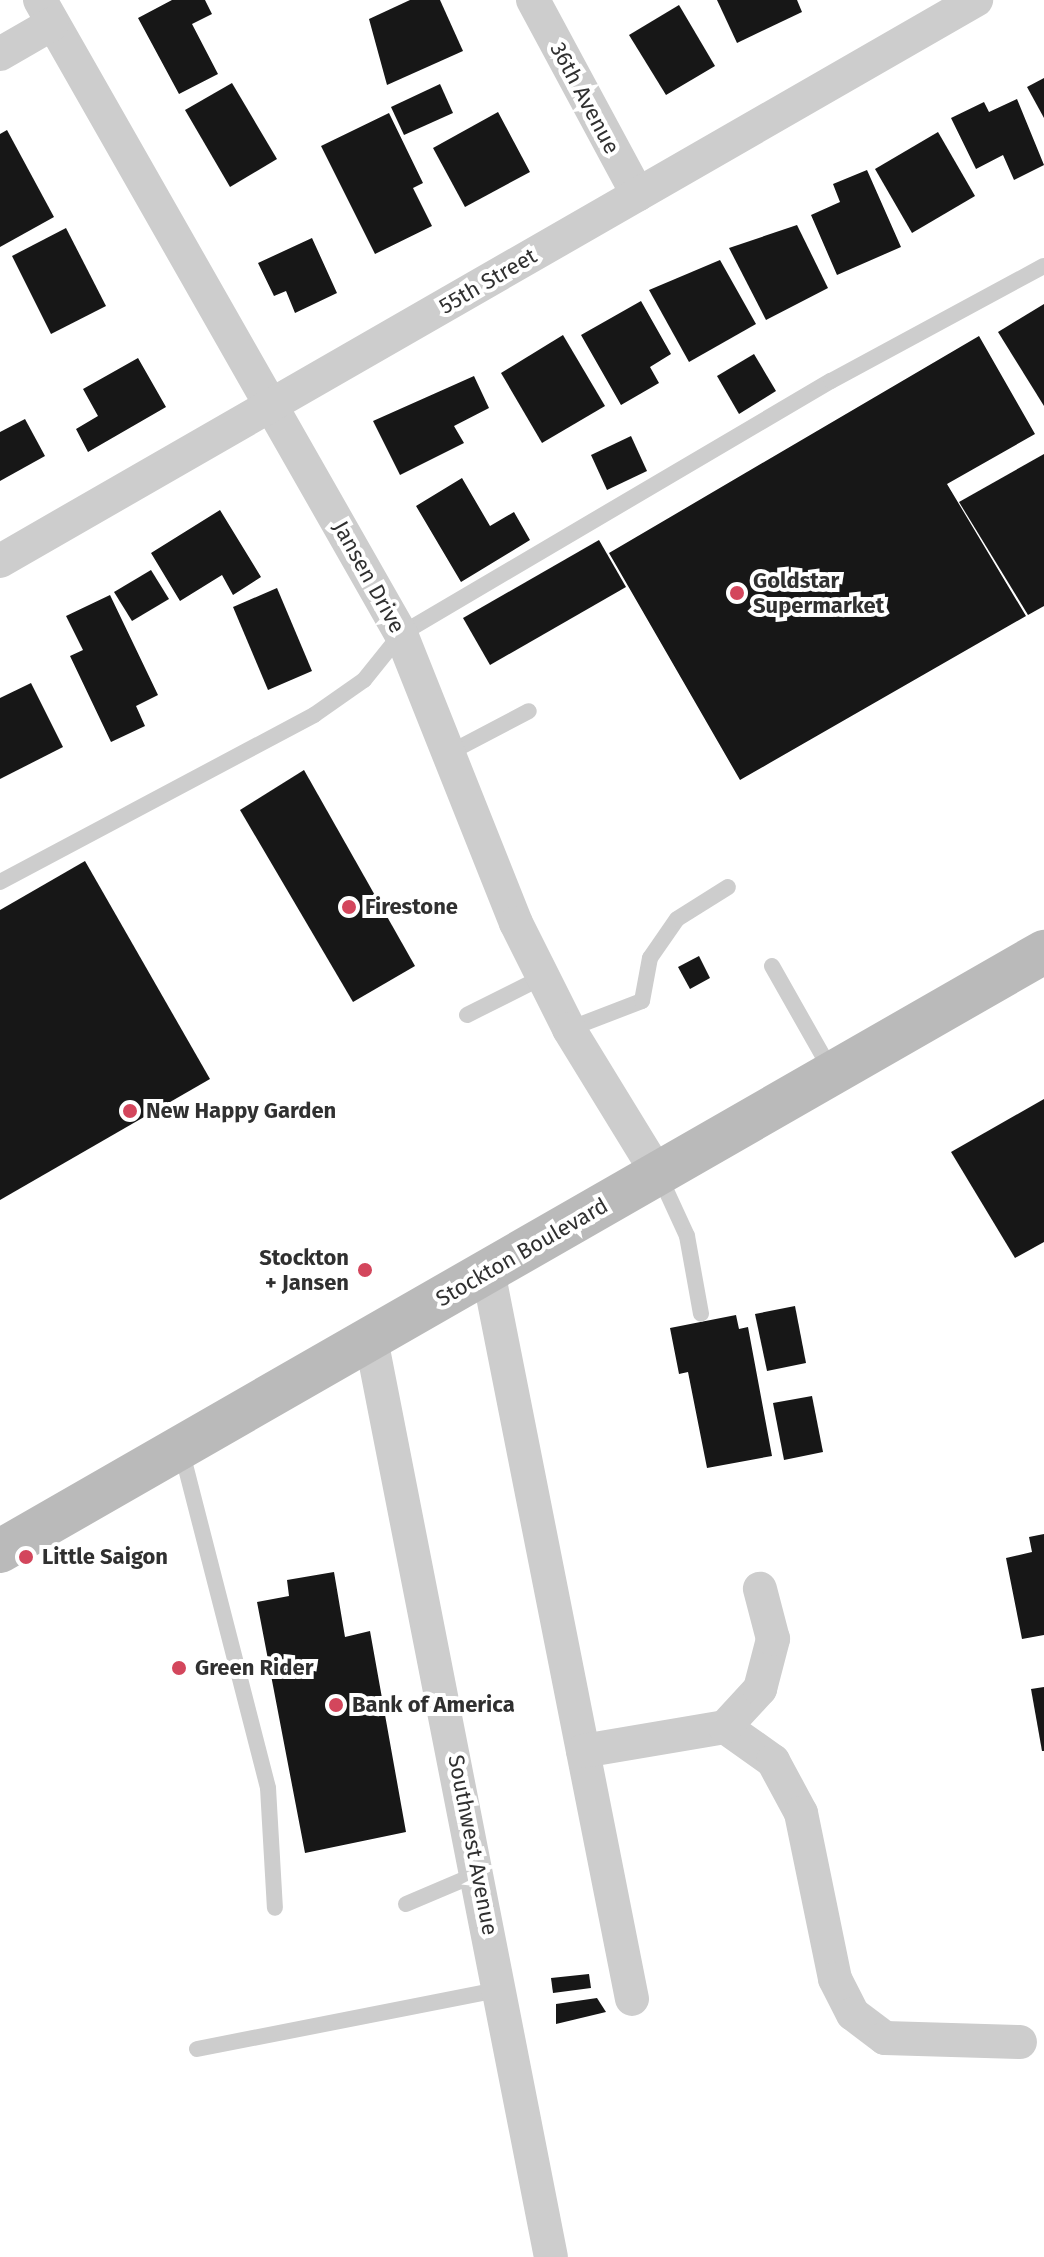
<!DOCTYPE html>
<style>
body{margin:0}
#map{position:relative;width:1044px;height:2257px;overflow:hidden;background:#fff;font-family:"Fira Sans",sans-serif}
div>[style]{position:absolute}
[style*='--x']{left:calc(var(--x)*1px);top:calc(var(--y)*1px);width:calc(var(--w)*1px);rotate:calc(var(--a)*1deg)}
.building>*{inset:0;background:#171717}
.lane>*{height:16px;margin:-8px;padding:0 8px;transform-origin:8px;border-radius:8px;background:#cdcdcd}
.street>*{height:34px;margin:-17px;padding:0 17px;transform-origin:17px;border-radius:17px;background:#cdcdcd}
.secondary>*{height:44px;margin:-22px;padding:0 22px;transform-origin:22px;border-radius:22px;background:#bababa}
.dots>*{width:22px;height:22px;translate:-50% -50%;box-sizing:border-box;border:4px solid #fff;border-radius:50%}
span{translate:-50% -50%;white-space:nowrap;text-align:center;line-height:1.15;-webkit-text-stroke:8px #fff;paint-order:stroke}
.street-label{font-size:22px;color:#303030}
.poi-label{font-size:22px;color:#303030;font-weight:700}
.left{translate:0 -50%;text-align:left}
.right{translate:-100% -50%;text-align:right}
</style>
<div id="map">
<div class="building">
<i style="clip-path:polygon(172px 0,205px 0,212px 14px,192px 24px,218px 74px,179px 94px,138px 18px)"></i>
<i style="clip-path:polygon(410px 0,440px 0,463px 51px,387px 85px,369px 19px)"></i>
<i style="clip-path:polygon(717px 0,797px 0,802px 12px,737px 43px)"></i>
<i style="clip-path:polygon(679px 5px,715px 66px,666px 95px,629px 35px)"></i>
<i style="clip-path:polygon(1044px 78px,1044px 118px,1027px 87px)"></i>
<i style="clip-path:polygon(232px 83px,277px 159px,230px 187px,185px 110px)"></i>
<i style="clip-path:polygon(440px 84px,453px 113px,404px 135px,391px 107px)"></i>
<i style="clip-path:polygon(1017px 99px,1044px 165px,1014px 180px,1003px 155px,976px 169px,951px 118px,984px 102px,989px 112px)"></i>
<i style="clip-path:polygon(498px 112px,530px 172px,465px 207px,433px 148px)"></i>
<i style="clip-path:polygon(389px 113px,423px 183px,413px 188px,432px 226px,375px 254px,321px 146px)"></i>
<i style="clip-path:polygon(7px 130px,54px 217px,0 247px,0 134px)"></i>
<i style="clip-path:polygon(938px 132px,975px 196px,912px 233px,875px 169px)"></i>
<i style="clip-path:polygon(867px 170px,901px 247px,837px 275px,811px 215px,840px 202px,833px 184px)"></i>
<i style="clip-path:polygon(797px 225px,828px 288px,766px 320px,729px 248px)"></i>
<i style="clip-path:polygon(66px 228px,106px 306px,51px 334px,12px 256px)"></i>
<i style="clip-path:polygon(312px 238px,337px 293px,295px 313px,286px 291px,274px 296px,258px 263px)"></i>
<i style="clip-path:polygon(720px 260px,756px 324px,689px 362px,649px 290px)"></i>
<i style="clip-path:polygon(641px 301px,671px 354px,650px 367px,659px 383px,621px 405px,581px 335px)"></i>
<i style="clip-path:polygon(1044px 304px,1044px 406px,998px 332px)"></i>
<i style="clip-path:polygon(563px 335px,605px 406px,542px 443px,501px 373px)"></i>
<i style="clip-path:polygon(979px 336px,1035px 434px,947px 484px,1026px 616px,740px 780px,609px 553px)"></i>
<i style="clip-path:polygon(754px 354px,776px 391px,739px 414px,717px 376px)"></i>
<i style="clip-path:polygon(138px 358px,166px 407px,88px 452px,76px 429px,98px 416px,83px 389px)"></i>
<i style="clip-path:polygon(474px 376px,489px 408px,454px 426px,464px 443px,400px 475px,373px 421px)"></i>
<i style="clip-path:polygon(25px 419px,45px 456px,0 481px,0 432px)"></i>
<i style="clip-path:polygon(631px 436px,647px 471px,607px 490px,591px 455px)"></i>
<i style="clip-path:polygon(1044px 454px,1044px 606px,1028px 615px,959px 502px)"></i>
<i style="clip-path:polygon(462px 478px,490px 526px,514px 512px,530px 540px,461px 582px,416px 506px)"></i>
<i style="clip-path:polygon(220px 510px,261px 577px,233px 595px,222px 575px,180px 601px,151px 553px)"></i>
<i style="clip-path:polygon(599px 540px,626px 587px,490px 665px,463px 618px)"></i>
<i style="clip-path:polygon(151px 570px,169px 599px,132px 621px,114px 592px)"></i>
<i style="clip-path:polygon(277px 588px,312px 671px,268px 690px,233px 607px)"></i>
<i style="clip-path:polygon(110px 595px,158px 695px,136px 706px,145px 726px,111px 742px,70px 656px,83px 650px,66px 616px)"></i>
<i style="clip-path:polygon(31px 683px,63px 747px,0 779px,0 698px)"></i>
<i style="clip-path:polygon(304px 770px,415px 966px,353px 1002px,240px 810px)"></i>
<i style="clip-path:polygon(85px 861px,210px 1079px,0 1200px,0 910px)"></i>
<i style="clip-path:polygon(699px 956px,710px 978px,690px 989px,678px 967px)"></i>
<i style="clip-path:polygon(1044px 1099px,1044px 1242px,1015px 1258px,951px 1152px)"></i>
<i style="clip-path:polygon(795px 1306px,806px 1363px,767px 1371px,755px 1314px)"></i>
<i style="clip-path:polygon(736px 1315px,739px 1329px,748px 1327px,772px 1456px,707px 1468px,688px 1372px,679px 1374px,670px 1328px)"></i>
<i style="clip-path:polygon(812px 1396px,823px 1452px,784px 1460px,773px 1403px)"></i>
<i style="clip-path:polygon(1044px 1534px,1044px 1635px,1022px 1639px,1006px 1558px,1032px 1552px,1029px 1537px)"></i>
<i style="clip-path:polygon(334px 1572px,345px 1637px,370px 1631px,406px 1832px,305px 1853px,257px 1602px,289px 1596px,287px 1580px)"></i>
<i style="clip-path:polygon(1044px 1687px,1044px 1751px,1042px 1751px,1031px 1689px)"></i>
<i style="clip-path:polygon(589px 1974px,591px 1988px,553px 1993px,551px 1978px)"></i>
<i style="clip-path:polygon(597px 1998px,606px 2012px,556px 2024px,556px 2004px)"></i>
</div>
<div class="lane">
<i style="--x:449;--y:753;--w:90;--a:-27.7"></i>
<i style="--x:0;--y:882;--w:356;--a:-28"></i>
<i style="--x:314;--y:715;--w:61;--a:-35"></i>
<i style="--x:364;--y:680;--w:59;--a:-51.2"></i>
<i style="--x:401;--y:634;--w:499;--a:-30.5"></i>
<i style="--x:831;--y:381;--w:242;--a:-28.4"></i>
<i style="--x:772;--y:966;--w:122;--a:60.5"></i>
<i style="--x:467;--y:1015;--w:85;--a:-26.6"></i>
<i style="--x:569;--y:1029;--w:78;--a:-21"></i>
<i style="--x:642;--y:1001;--w:44;--a:-79.5"></i>
<i style="--x:650;--y:958;--w:47;--a:-55.3"></i>
<i style="--x:677;--y:919;--w:60;--a:-32.1"></i>
<i style="--x:659;--y:1175;--w:67;--a:65.3"></i>
<i style="--x:687;--y:1236;--w:79;--a:79.8"></i>
<i style="--x:181;--y:1449;--w:350;--a:75.6"></i>
<i style="--x:268;--y:1788;--w:120;--a:86.7"></i>
<i style="--x:406;--y:1904;--w:79;--a:-23"></i>
<i style="--x:197;--y:2049;--w:308;--a:-11.1"></i>
</div>
<div class="street">
<i style="--x:40;--y:0;--w:730;--a:60.34"></i>
<i style="--x:401;--y:634;--w:311;--a:68.3"></i>
<i style="--x:516;--y:923;--w:119;--a:63.4"></i>
<i style="--x:569;--y:1029;--w:170;--a:58.5"></i>
<i style="--x:533;--y:0;--w:221;--a:61.7"></i>
<i style="--x:0;--y:54;--w:60;--a:-30"></i>
<i style="--x:0;--y:561;--w:1126;--a:-29.89"></i>
<i style="--x:488;--y:1271;--w:742;--a:78.81"></i>
<i style="--x:371;--y:1339;--w:935;--a:78.91"></i>
<i style="--x:725;--y:1727;--w:59;--a:35.3"></i>
<i style="--x:773;--y:1761;--w:59;--a:61.7"></i>
<i style="--x:801;--y:1813;--w:169;--a:78.4"></i>
<i style="--x:835;--y:1979;--w:39;--a:63"></i>
<i style="--x:853;--y:2014;--w:40;--a:37"></i>
<i style="--x:885;--y:2038;--w:135;--a:1.7"></i>
<i style="--x:583;--y:1751;--w:144;--a:-9.6"></i>
<i style="--x:725;--y:1727;--w:52;--a:-47.4"></i>
<i style="--x:760;--y:1689;--w:52;--a:-75.4"></i>
<i style="--x:773;--y:1639;--w:52;--a:-104.6"></i>
</div>
<div class="secondary">
<i style="--x:0;--y:1551;--w:1204;--a:-29.85"></i>
</div>
<div class="dots">
<i style="left:737px;top:593px;background:#d3465c"></i>
<i style="left:349px;top:907px;background:#d3465c"></i>
<i style="left:130px;top:1111px;background:#d3465c"></i>
<i style="left:365px;top:1270px;background:#d3465c"></i>
<i style="left:26px;top:1557px;background:#d3465c"></i>
<i style="left:179px;top:1668px;background:#d3465c"></i>
<i style="left:336px;top:1705px;background:#d3465c"></i>
</div>
<div class="street-label">
<span style="left:585px;top:98px;rotate:62deg">36th Avenue</span>
<span style="left:488px;top:281px;rotate:-30deg">55th Street</span>
<span style="left:369px;top:577px;rotate:61deg">Jansen Drive</span>
<span style="left:522px;top:1252px;rotate:-30deg">Stockton Boulevard</span>
<span style="left:473px;top:1845px;rotate:79deg">Southwest Avenue</span>
</div>
<div class="poi-label">
<span class="left" style="left:753px;top:593px">Goldstar<br>Supermarket</span>
<span class="left" style="left:365px;top:907px">Firestone</span>
<span class="left" style="left:146px;top:1111px">New Happy Garden</span>
<span class="right" style="left:349px;top:1270px">Stockton<br>+ Jansen</span>
<span class="left" style="left:42px;top:1557px">Little Saigon</span>
<span class="left" style="left:195px;top:1668px">Green Rider</span>
<span class="left" style="left:352px;top:1705px">Bank of America</span>
</div>
</div>
